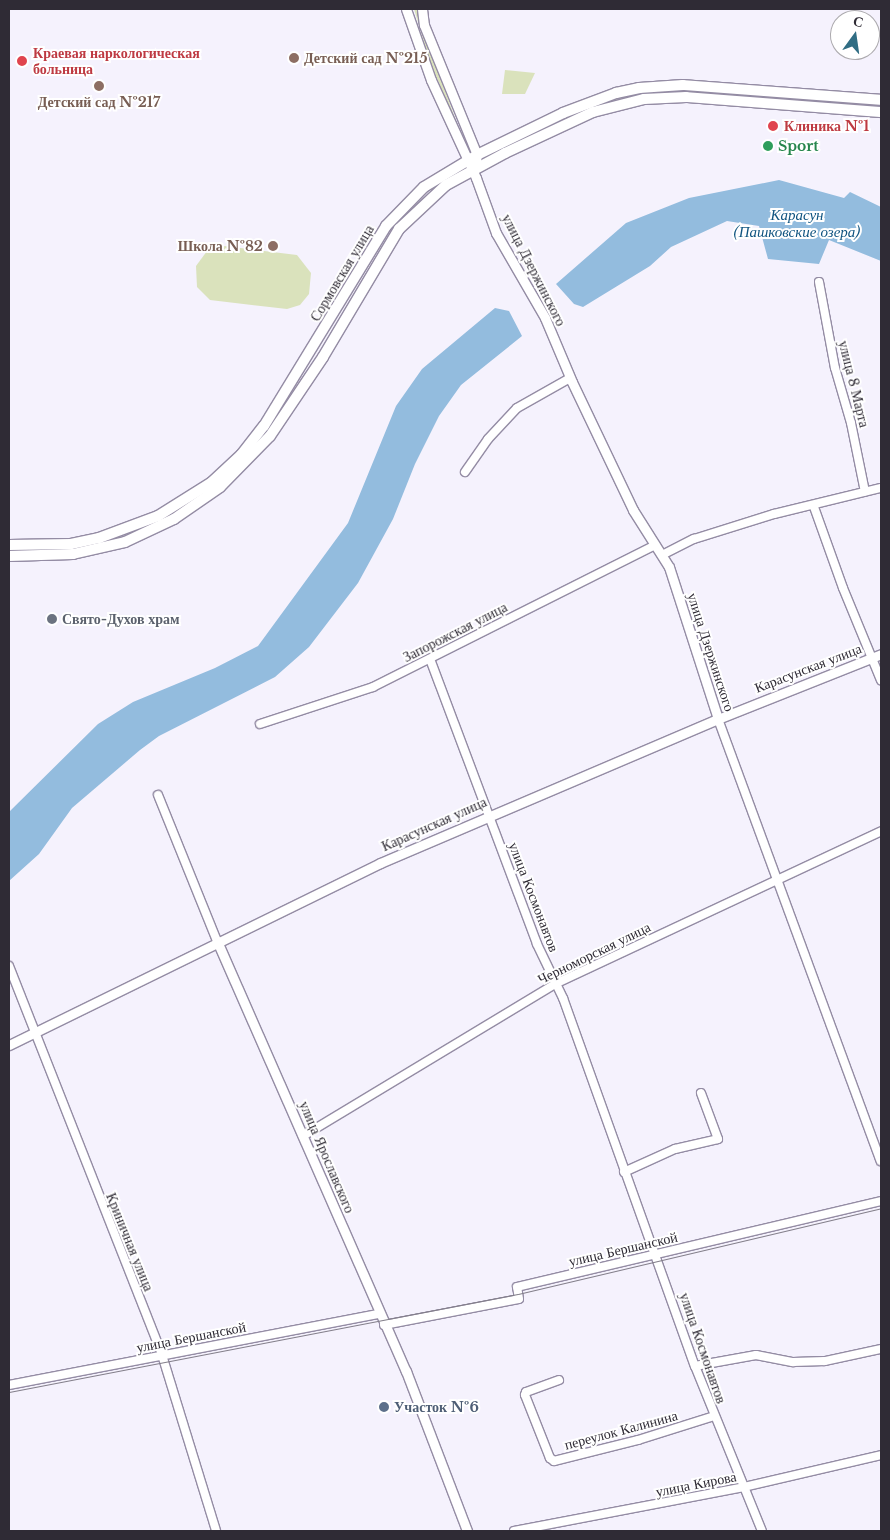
<!DOCTYPE html>
<meta charset="utf-8">
<style>
body{margin:0}
#map{position:relative;width:890px;height:1540px;overflow:hidden;background:#f5f2fd;font-family:"Libre Baskerville",serif}
div>[style]{position:absolute}
[style*='--x']{left:calc(var(--x)*1px);top:calc(var(--y)*1px);width:calc(var(--w)*1px);rotate:calc(var(--a)*1deg)}
.green>*{inset:0;background:#dae2bc}
.water>*{inset:0;background:#93bcde}
.roads{filter:drop-shadow(1px 0 #948ca4) drop-shadow(-1px 0 #948ca4) drop-shadow(0 1px #948ca4) drop-shadow(0 -1px #948ca4)}
.minor>*{height:8px;margin:-4px;padding:0 4px;transform-origin:4px;border-radius:4px;background:#fff}
.tertiary>*{height:9px;margin:-4.5px;padding:0 4.5px;transform-origin:4.5px;border-radius:4.5px;background:#fff}
.secondary>*{height:10px;margin:-5px;padding:0 5px;transform-origin:5px;border-radius:5px;background:#fff}
.tram>*{height:1px;margin:-0.5px;padding:0 0.5px;transform-origin:0.5px;border-radius:0.5px;background:#837f8a}
.dots>*{width:14px;height:14px;translate:-50% -50%;box-sizing:border-box;border:2px solid #fff;border-radius:50%}
span{translate:-50% -50%;white-space:nowrap;text-align:center;line-height:1.15;-webkit-text-stroke:4px #fff;paint-order:stroke}
.health-label{font-size:14px;color:#be3a42;font-weight:700}
.left{translate:0 -50%;text-align:left}
.education-label{font-size:14px;color:#785e54;font-weight:700}
.right{translate:-100% -50%;text-align:right}
.leisure-label{font-size:14px;color:#27864d;font-weight:700}
.street-label{font-size:14px;color:#2f2b35}
.worship-label{font-size:14px;color:#5b616d;font-weight:700}
.service-label{font-size:14px;color:#4e5e75;font-weight:700}
.water-label{font-size:15px;color:#105480;font-style:italic}
.frame{position:absolute;inset:0;border:10px solid #2f2b35;pointer-events:none}
.north{position:absolute;left:830px;top:10px;width:50px;height:50px;box-sizing:border-box;background:#fff;border:1px solid #acaaae;border-radius:50%;rotate:14deg;font-size:14px;font-weight:700;line-height:20px;text-align:center;color:#2f2b35}
.north::after{content:'';display:block;margin:auto;width:18px;height:22px;background:#306d84;clip-path:polygon(50% 0,100% 100%,50% 72%,0 100%)}
</style>
<div id="map">
<div class="green">
<i style="clip-path:polygon(414px 9px,418px 9px,422px 29px,463px 139px,430px 62px)"></i>
<i style="clip-path:polygon(505px 70px,535px 73px,525px 94px,502px 94px)"></i>
<i style="clip-path:polygon(686px 90px,743px 96px,641px 96px,620px 100px,505px 149px,504px 146px,571px 114px,620px 97px)"></i>
<i style="clip-path:polygon(225px 246px,297px 255px,311px 273px,309px 294px,300px 305px,287px 309px,210px 300px,197px 287px,196px 266px,207px 251px)"></i>
</div>
<div class="water">
<i style="clip-path:polygon(779px 180px,844px 198px,850px 192px,881px 207px,881px 261px,829px 240px,819px 264px,768px 259px,759px 226px,727px 221px,671px 247px,650px 266px,583px 307px,574px 304px,556px 284px,626px 223px,689px 198px)"></i>
<i style="clip-path:polygon(495px 308px,509px 311px,522px 336px,461px 385px,439px 416px,415px 464px,393px 519px,358px 583px,309px 647px,275px 677px,159px 736px,140px 750px,72px 808px,39px 854px,9px 881px,9px 812px,98px 724px,133px 702px,215px 668px,258px 646px,348px 523px,396px 406px,422px 369px)"></i>
</div>
<div class="roads">
<div class="minor">
<i style="--x:819;--y:282;--w:87;--a:79.5"></i>
<i style="--x:835;--y:368;--w:57;--a:73.8"></i>
<i style="--x:851;--y:423;--w:70;--a:78.5"></i>
<i style="--x:465;--y:472;--w:40;--a:-55.1"></i>
<i style="--x:488;--y:439;--w:42;--a:-46.9"></i>
<i style="--x:517;--y:408;--w:61;--a:-29.5"></i>
<i style="--x:814;--y:507;--w:86;--a:70.3"></i>
<i style="--x:843;--y:588;--w:100;--a:67.6"></i>
<i style="--x:662;--y:555;--w:36;--a:-27"></i>
<i style="--x:694;--y:539;--w:84;--a:-17.4"></i>
<i style="--x:774;--y:514;--w:110;--a:-13.7"></i>
<i style="--x:430;--y:659;--w:304;--a:69.4"></i>
<i style="--x:537;--y:944;--w:60;--a:64.3"></i>
<i style="--x:563;--y:998;--w:391;--a:70.3"></i>
<i style="--x:695;--y:1366;--w:178;--a:67.9"></i>
<i style="--x:718;--y:719;--w:471;--a:69.8"></i>
<i style="--x:260;--y:724;--w:119;--a:-18.1"></i>
<i style="--x:373;--y:687;--w:316;--a:-26.7"></i>
<i style="--x:158;--y:795;--w:157;--a:68"></i>
<i style="--x:9;--y:966;--w:418;--a:68.5"></i>
<i style="--x:162;--y:1355;--w:184;--a:72.9"></i>
<i style="--x:303;--y:1136;--w:294;--a:-31.1"></i>
<i style="--x:555;--y:984;--w:360;--a:-25.1"></i>
<i style="--x:624;--y:1172;--w:56;--a:-24.3"></i>
<i style="--x:675;--y:1149;--w:44;--a:-13.1"></i>
<i style="--x:718;--y:1139;--w:49;--a:-110.3"></i>
<i style="--x:384;--y:1325;--w:137;--a:-10.9"></i>
<i style="--x:519;--y:1299;--w:12;--a:-99"></i>
<i style="--x:517;--y:1287;--w:374;--a:-13.3"></i>
<i style="--x:695;--y:1366;--w:62;--a:-10.2"></i>
<i style="--x:756;--y:1355;--w:38;--a:11"></i>
<i style="--x:793;--y:1362;--w:32;--a:-2"></i>
<i style="--x:825;--y:1361;--w:57;--a:-12.1"></i>
<i style="--x:559;--y:1380;--w:35;--a:160"></i>
<i style="--x:526;--y:1392;--w:3;--a:108"></i>
<i style="--x:525;--y:1395;--w:68;--a:68.4"></i>
<i style="--x:550;--y:1458;--w:5;--a:37"></i>
<i style="--x:554;--y:1461;--w:87;--a:-14"></i>
<i style="--x:638;--y:1440;--w:80;--a:-17.5"></i>
<i style="--x:9;--y:1385;--w:377;--a:-10.9"></i>
<i style="--x:514;--y:1531;--w:234;--a:-10.8"></i>
<i style="--x:744;--y:1487;--w:141;--a:-13.1"></i>
</div>
<div class="tertiary">
<i style="--x:406;--y:9;--w:75;--a:70.6"></i>
<i style="--x:431;--y:80;--w:108;--a:65.3"></i>
<i style="--x:476;--y:178;--w:59;--a:70"></i>
<i style="--x:496;--y:233;--w:98;--a:60"></i>
<i style="--x:545;--y:318;--w:69;--a:67.1"></i>
<i style="--x:572;--y:382;--w:142;--a:64.5"></i>
<i style="--x:633;--y:510;--w:67;--a:57.7"></i>
<i style="--x:669;--y:567;--w:160;--a:72.1"></i>
<i style="--x:422;--y:9;--w:16;--a:83"></i>
<i style="--x:424;--y:25;--w:140;--a:67.8"></i>
<i style="--x:477;--y:155;--w:5;--a:101"></i>
<i style="--x:217;--y:941;--w:470;--a:66.3"></i>
<i style="--x:406;--y:1371;--w:171;--a:69.1"></i>
<i style="--x:9;--y:1045;--w:413;--a:-26.1"></i>
<i style="--x:380;--y:863;--w:367;--a:-23.1"></i>
<i style="--x:718;--y:719;--w:175;--a:-21.7"></i>
</div>
<div class="secondary">
<i style="--x:9;--y:545;--w:62;--a:-0.9"></i>
<i style="--x:71;--y:544;--w:29;--a:-12"></i>
<i style="--x:99;--y:538;--w:63;--a:-20.4"></i>
<i style="--x:158;--y:516;--w:64;--a:-32.2"></i>
<i style="--x:212;--y:482;--w:40;--a:-43"></i>
<i style="--x:241;--y:455;--w:37;--a:-52"></i>
<i style="--x:264;--y:426;--w:234;--a:-58.6"></i>
<i style="--x:386;--y:226;--w:54;--a:-45.7"></i>
<i style="--x:424;--y:187;--w:62;--a:-31.1"></i>
<i style="--x:477;--y:155;--w:96;--a:-26"></i>
<i style="--x:563;--y:113;--w:57;--a:-20.7"></i>
<i style="--x:616;--y:93;--w:24;--a:-12"></i>
<i style="--x:639;--y:88;--w:44;--a:-3.9"></i>
<i style="--x:683;--y:85;--w:199;--a:4.3"></i>
<i style="--x:9;--y:556;--w:64;--a:-1.8"></i>
<i style="--x:73;--y:554;--w:53;--a:-13"></i>
<i style="--x:125;--y:542;--w:54;--a:-25.1"></i>
<i style="--x:174;--y:519;--w:56;--a:-34.8"></i>
<i style="--x:220;--y:487;--w:71;--a:-45.6"></i>
<i style="--x:270;--y:436;--w:95;--a:-56.1"></i>
<i style="--x:323;--y:357;--w:149;--a:-59.3"></i>
<i style="--x:399;--y:229;--w:64;--a:-43.1"></i>
<i style="--x:446;--y:185;--w:67;--a:-28.5"></i>
<i style="--x:505;--y:153;--w:97;--a:-25"></i>
<i style="--x:593;--y:112;--w:53;--a:-14.3"></i>
<i style="--x:644;--y:99;--w:42;--a:-2.7"></i>
<i style="--x:686;--y:97;--w:196;--a:4.4"></i>
</div>
</div>
<div class="tram">
<i style="--x:9;--y:1392;--w:518;--a:-10.9"></i>
<i style="--x:518;--y:1294;--w:373;--a:-13.3"></i>
</div>
<div class="dots">
<i style="left:294px;top:58px;background:#8d6e63"></i>
<i style="left:22px;top:61px;background:#e0444e"></i>
<i style="left:99px;top:86px;background:#8d6e63"></i>
<i style="left:773px;top:126px;background:#e0444e"></i>
<i style="left:768px;top:146px;background:#2e9e5b"></i>
<i style="left:273px;top:246px;background:#8d6e63"></i>
<i style="left:52px;top:619px;background:#6b7280"></i>
<i style="left:384px;top:1407px;background:#5c6f8a"></i>
</div>
<div class="health-label">
<span class="left" style="left:33px;top:61px">Краевая наркологическая<br>больница</span>
<span class="left" style="left:784px;top:126px">Клиника №1</span>
</div>
<div class="education-label">
<span class="left" style="left:304px;top:58px">Детский сад №215</span>
<span style="left:99px;top:102px">Детский сад №217</span>
<span class="right" style="left:263px;top:246px">Школа №82</span>
</div>
<div class="leisure-label">
<span class="left" style="left:778px;top:146px">Sport</span>
</div>
<div class="street-label">
<span style="left:534px;top:270px;rotate:63deg">улица Дзержинского</span>
<span style="left:342px;top:273px;rotate:-59deg">Сормовская улица</span>
<span style="left:854px;top:384px;rotate:76deg">улица 8 Марта</span>
<span style="left:455px;top:632px;rotate:-27deg">Запорожская улица</span>
<span style="left:711px;top:652px;rotate:72deg">улица Дзержинского</span>
<span style="left:808px;top:668px;rotate:-21deg">Карасунская улица</span>
<span style="left:434px;top:824px;rotate:-24deg">Карасунская улица</span>
<span style="left:534px;top:897px;rotate:69deg">улица Космонавтов</span>
<span style="left:594px;top:953px;rotate:-26deg">Черноморская улица</span>
<span style="left:327px;top:1157px;rotate:67deg">улица Ярославского</span>
<span style="left:130px;top:1242px;rotate:68deg">Криничная улица</span>
<span style="left:623px;top:1249px;rotate:-13deg">улица Бершанской</span>
<span style="left:191px;top:1337px;rotate:-11deg">улица Бершанской</span>
<span style="left:703px;top:1348px;rotate:71deg">улица Космонавтов</span>
<span style="left:621px;top:1430px;rotate:-15deg">переулок Калинина</span>
<span style="left:696px;top:1484px;rotate:-11deg">улица Кирова</span>
</div>
<div class="worship-label">
<span class="left" style="left:62px;top:619px">Свято-Духов храм</span>
</div>
<div class="service-label">
<span class="left" style="left:394px;top:1407px">Участок №6</span>
</div>
<div class="water-label">
<span style="left:797px;top:223px">Карасун<br>(Пашковские озера)</span>
</div>
<div class="frame"></div>
<div class="north">С</div>
</div>
